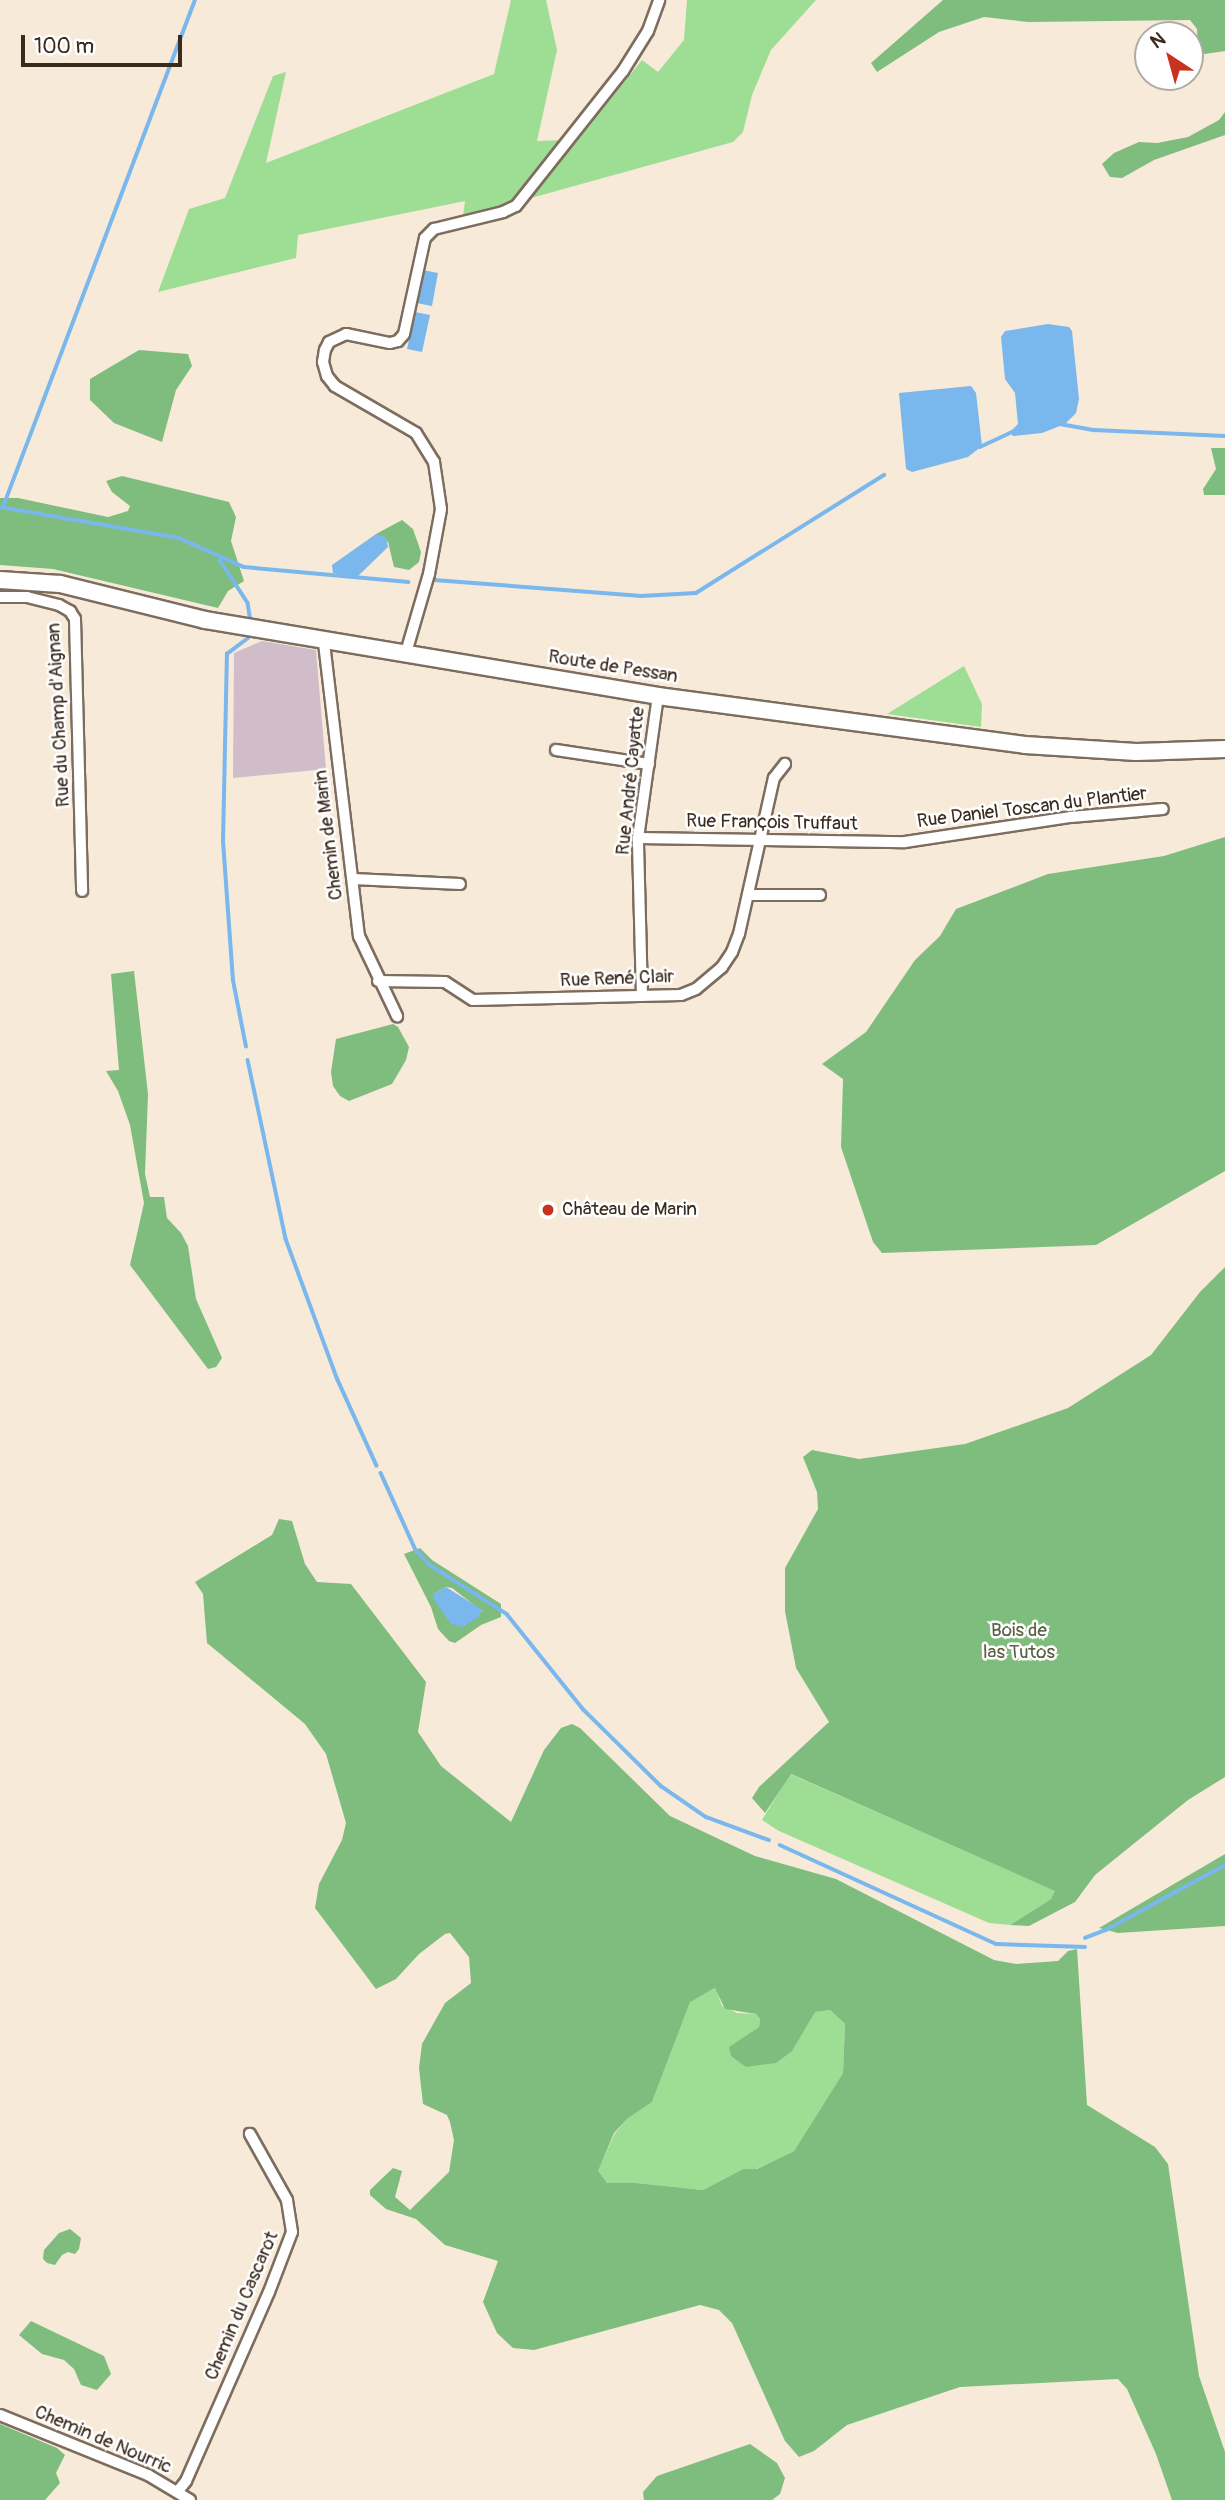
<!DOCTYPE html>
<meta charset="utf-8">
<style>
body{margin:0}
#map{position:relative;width:1225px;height:2500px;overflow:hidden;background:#f8ead9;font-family:Pangolin,sans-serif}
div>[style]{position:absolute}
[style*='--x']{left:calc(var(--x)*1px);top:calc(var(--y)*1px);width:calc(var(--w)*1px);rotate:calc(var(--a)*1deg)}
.industrial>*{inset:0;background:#d1bdc9}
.green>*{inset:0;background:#9ede94}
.forest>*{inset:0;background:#7ebd7e}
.water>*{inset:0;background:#79b7ec}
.stream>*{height:3.5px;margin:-1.75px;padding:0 1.75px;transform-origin:1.75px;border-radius:1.75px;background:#79b7ec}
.roads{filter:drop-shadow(2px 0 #7d6d5f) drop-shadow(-2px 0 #7d6d5f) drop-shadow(0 2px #7d6d5f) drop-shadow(0 -2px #7d6d5f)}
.minor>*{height:10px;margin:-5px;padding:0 5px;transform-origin:5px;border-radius:5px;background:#fff}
.secondary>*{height:16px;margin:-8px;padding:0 8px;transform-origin:8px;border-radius:8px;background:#fff}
.dots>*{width:19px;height:19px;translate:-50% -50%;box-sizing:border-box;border:4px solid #fff;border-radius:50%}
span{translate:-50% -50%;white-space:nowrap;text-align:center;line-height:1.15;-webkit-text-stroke:5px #fff;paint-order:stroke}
.street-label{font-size:19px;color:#3b2a1e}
.poi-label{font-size:19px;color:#3b2a1e}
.left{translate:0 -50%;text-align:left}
.park-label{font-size:19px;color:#596041}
.north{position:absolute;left:1134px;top:21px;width:70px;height:70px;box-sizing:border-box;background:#fff;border:2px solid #b1aaa5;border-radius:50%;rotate:324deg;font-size:19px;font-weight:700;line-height:28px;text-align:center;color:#3b2a1e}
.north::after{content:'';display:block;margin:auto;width:24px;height:32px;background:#c8321e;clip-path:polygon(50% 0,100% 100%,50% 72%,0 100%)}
.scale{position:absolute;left:21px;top:35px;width:161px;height:32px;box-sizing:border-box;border:4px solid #3b2a1e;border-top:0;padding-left:9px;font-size:21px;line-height:24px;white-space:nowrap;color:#3b2a1e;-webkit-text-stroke:5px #fff;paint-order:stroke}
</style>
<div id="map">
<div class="industrial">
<i style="clip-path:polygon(262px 641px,316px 650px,326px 769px,233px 778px,234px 653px)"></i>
</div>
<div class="green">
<i style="clip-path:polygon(511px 0,546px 0,557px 50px,537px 141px,564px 140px,516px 196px,504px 205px,463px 216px,465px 201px,298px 235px,296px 258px,158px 292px,189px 209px,225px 198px,273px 76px,286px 72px,266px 163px,494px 74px)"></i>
<i style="clip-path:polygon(687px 0,816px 0,771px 50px,752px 95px,743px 132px,733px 142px,531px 198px,642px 60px,658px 72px,684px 40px)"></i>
<i style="clip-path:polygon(964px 666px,982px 704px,981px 727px,887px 714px)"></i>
<i style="clip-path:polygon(790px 1774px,1056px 1891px,1051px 1899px,1010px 1925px,989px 1923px,779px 1831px,762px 1820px)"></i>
<i style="clip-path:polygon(716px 1988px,722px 2006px,737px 2013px,756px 2014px,760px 2019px,759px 2027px,729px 2048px,815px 2012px,830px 2010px,845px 2024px,843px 2073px,794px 2151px,756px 2169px,743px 2169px,703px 2190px,636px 2183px,607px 2183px,597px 2172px,615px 2133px,627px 2119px,652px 2102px,690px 2001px)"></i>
</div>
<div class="forest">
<i style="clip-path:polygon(943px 0,1225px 0,1225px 51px,1198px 55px,1197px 29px,1190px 20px,1028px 22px,984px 17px,939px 32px,877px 72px,871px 63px)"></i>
<i style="clip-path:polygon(1225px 112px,1225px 135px,1154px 160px,1122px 178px,1110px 177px,1102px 164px,1114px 153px,1139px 142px,1157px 143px,1188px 137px,1219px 120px)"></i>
<i style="clip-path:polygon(139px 350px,188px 354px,192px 366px,176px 390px,162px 442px,114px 423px,90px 400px,90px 379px)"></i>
<i style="clip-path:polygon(1211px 448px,1225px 448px,1225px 495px,1204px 495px,1203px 489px,1216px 469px)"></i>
<i style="clip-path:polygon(122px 476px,229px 502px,236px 517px,231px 541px,244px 581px,228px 591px,218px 608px,53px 569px,0 565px,0 498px,18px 498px,108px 517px,128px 511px,130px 506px,112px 492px,106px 481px)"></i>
<i style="clip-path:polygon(402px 520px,413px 529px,421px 552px,419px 562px,409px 570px,394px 567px,388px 542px,376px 534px)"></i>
<i style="clip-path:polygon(1225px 837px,1225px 1171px,1096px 1245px,882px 1253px,873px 1242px,841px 1147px,843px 1079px,822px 1064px,866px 1032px,915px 960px,940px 936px,956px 909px,1048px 874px,1164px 856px)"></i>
<i style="clip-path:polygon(134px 971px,148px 1094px,145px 1174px,150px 1197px,164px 1197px,167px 1218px,181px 1233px,188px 1246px,196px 1299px,222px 1358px,216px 1367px,208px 1369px,130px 1265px,144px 1203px,130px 1125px,118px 1091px,106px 1071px,119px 1070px,111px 974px)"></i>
<i style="clip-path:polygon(393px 1024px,398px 1027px,409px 1047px,406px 1060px,392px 1084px,349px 1101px,340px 1096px,333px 1086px,331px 1072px,336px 1039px)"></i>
<i style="clip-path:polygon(1225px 1267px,1225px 1777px,1188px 1800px,1095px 1875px,1075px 1902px,1029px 1926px,1010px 1925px,1051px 1899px,1055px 1891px,791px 1774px,765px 1813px,752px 1798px,759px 1787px,829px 1722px,796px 1668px,785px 1611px,785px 1568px,818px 1509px,817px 1492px,803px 1457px,812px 1450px,859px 1459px,965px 1444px,1068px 1408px,1151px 1355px,1200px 1292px)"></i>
<i style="clip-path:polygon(evenodd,279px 1519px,292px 1521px,305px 1564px,317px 1582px,351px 1584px,426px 1682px,418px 1732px,441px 1766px,511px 1822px,544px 1750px,561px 1728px,572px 1724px,580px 1728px,670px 1816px,755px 1856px,836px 1879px,994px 1960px,1016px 1964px,1058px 1961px,1068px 1951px,1077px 1949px,1087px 2105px,1155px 2147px,1168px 2164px,1199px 2376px,1225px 2452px,1225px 2500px,1172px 2500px,1156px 2454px,1127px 2389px,1118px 2379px,960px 2387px,847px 2425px,814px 2451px,799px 2457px,785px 2441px,732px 2323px,719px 2310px,700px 2305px,534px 2350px,513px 2348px,497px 2333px,483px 2302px,498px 2261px,445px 2245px,416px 2219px,386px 2209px,370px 2195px,370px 2190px,393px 2168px,402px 2171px,395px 2197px,410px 2210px,449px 2172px,454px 2140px,450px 2122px,447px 2115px,423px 2104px,419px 2068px,422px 2044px,445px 2003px,471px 1983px,469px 1957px,450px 1933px,445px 1934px,419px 1954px,396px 1979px,376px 1989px,315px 1908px,319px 1884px,342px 1840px,346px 1823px,326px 1754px,305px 1724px,207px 1643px,203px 1594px,195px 1582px,272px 1535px,279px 1519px,715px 1988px,725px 2009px,756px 2014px,760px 2019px,759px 2027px,729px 2047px,731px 2056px,746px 2067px,776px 2063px,792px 2051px,815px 2012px,830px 2010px,845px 2024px,843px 2073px,794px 2151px,757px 2169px,743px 2169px,703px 2190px,636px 2183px,607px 2183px,598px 2171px,614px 2133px,627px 2119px,652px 2102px,690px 2002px,715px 1988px)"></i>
<i style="clip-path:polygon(evenodd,420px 1548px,432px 1560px,501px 1604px,501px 1617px,481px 1625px,455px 1643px,449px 1641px,438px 1629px,431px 1607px,404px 1554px,420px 1548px,446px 1587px,452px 1588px,483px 1612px,434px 1594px,446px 1587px)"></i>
<i style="clip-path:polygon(1225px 1854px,1225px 1926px,1118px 1933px,1099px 1928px)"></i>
<i style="clip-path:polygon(70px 2229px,81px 2238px,79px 2249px,75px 2254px,68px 2252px,62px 2255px,55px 2265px,47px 2263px,43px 2259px,44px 2250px,59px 2233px)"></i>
<i style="clip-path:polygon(31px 2321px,104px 2356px,111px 2374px,97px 2390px,81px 2385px,74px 2369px,64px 2360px,42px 2354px,19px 2335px)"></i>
<i style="clip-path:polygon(0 2424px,57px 2448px,65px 2455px,56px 2473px,60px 2483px,45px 2500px,0 2500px)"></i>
<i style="clip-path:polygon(750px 2444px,777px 2463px,785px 2478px,780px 2494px,772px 2500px,644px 2500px,643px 2492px,657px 2476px)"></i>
</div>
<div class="water">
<i style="clip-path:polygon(423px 270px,438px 273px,432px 306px,417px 303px)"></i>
<i style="clip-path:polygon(415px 312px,430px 315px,422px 352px,407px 349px)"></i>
<i style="clip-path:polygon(1048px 324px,1069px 327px,1072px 331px,1079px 399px,1076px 413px,1065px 424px,1042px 433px,1013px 436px,1010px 432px,1018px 424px,1015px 393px,1005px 379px,1001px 337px,1005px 331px)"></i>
<i style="clip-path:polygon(971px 386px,976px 393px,982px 446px,968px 457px,912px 472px,906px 469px,899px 393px)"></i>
<i style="clip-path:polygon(376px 534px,386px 537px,388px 547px,357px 577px,333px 573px,332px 565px)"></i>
<i style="clip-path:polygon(446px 1587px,481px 1609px,480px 1616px,463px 1627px,451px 1624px,433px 1598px,434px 1594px)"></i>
</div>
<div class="stream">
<i style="--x:1060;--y:424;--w:35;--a:10"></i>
<i style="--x:1094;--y:430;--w:131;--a:2.6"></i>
<i style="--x:980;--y:447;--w:38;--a:-25"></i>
<i style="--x:0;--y:507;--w:182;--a:9.8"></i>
<i style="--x:179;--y:538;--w:71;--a:24"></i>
<i style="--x:244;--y:567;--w:165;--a:5.2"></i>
<i style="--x:3;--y:507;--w:542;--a:-69.26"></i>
<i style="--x:220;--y:560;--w:51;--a:56.9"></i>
<i style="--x:248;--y:603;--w:20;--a:81"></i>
<i style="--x:434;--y:580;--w:208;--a:4.4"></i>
<i style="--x:641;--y:596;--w:55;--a:-3.1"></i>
<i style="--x:696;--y:593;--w:222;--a:-32.1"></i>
<i style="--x:246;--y:1047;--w:67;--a:-101.1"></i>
<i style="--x:233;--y:981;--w:139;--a:-94.1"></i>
<i style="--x:223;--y:842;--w:188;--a:-88.8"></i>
<i style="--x:227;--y:654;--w:26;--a:-37"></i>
<i style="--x:248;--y:1060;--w:183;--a:78"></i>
<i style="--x:286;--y:1239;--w:150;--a:69.8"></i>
<i style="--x:338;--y:1380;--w:94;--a:65.6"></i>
<i style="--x:381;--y:1473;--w:85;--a:65.6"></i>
<i style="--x:416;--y:1550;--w:21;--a:47"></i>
<i style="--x:430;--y:1565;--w:91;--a:32.5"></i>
<i style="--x:507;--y:1614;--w:122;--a:51.3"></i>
<i style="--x:583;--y:1709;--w:110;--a:44.6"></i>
<i style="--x:661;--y:1786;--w:55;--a:34.6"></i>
<i style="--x:706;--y:1817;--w:67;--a:20.1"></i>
<i style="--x:780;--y:1845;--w:238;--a:24.6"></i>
<i style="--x:996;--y:1944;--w:89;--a:1.9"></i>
<i style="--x:1085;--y:1938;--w:22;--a:-21"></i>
<i style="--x:1106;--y:1930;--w:136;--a:-28.6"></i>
</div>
<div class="roads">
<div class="minor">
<i style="--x:0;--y:597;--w:27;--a:0"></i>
<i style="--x:27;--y:597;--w:33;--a:14"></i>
<i style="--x:59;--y:605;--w:13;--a:29"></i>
<i style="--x:70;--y:611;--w:9;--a:58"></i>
<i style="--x:75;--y:619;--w:272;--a:88.5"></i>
<i style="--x:324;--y:643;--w:295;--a:83.2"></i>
<i style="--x:359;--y:936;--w:89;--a:64.6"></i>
<i style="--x:405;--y:656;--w:85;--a:-73.7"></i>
<i style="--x:429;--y:574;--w:66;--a:-79.5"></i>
<i style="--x:441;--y:509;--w:48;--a:-98.5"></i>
<i style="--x:434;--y:462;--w:34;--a:-122"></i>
<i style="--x:416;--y:433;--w:94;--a:-149.9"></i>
<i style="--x:335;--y:386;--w:13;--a:-129"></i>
<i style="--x:327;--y:376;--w:15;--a:-106"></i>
<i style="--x:323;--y:362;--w:12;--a:-81"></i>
<i style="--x:325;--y:350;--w:9;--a:-63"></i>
<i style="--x:329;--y:342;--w:19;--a:-25"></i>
<i style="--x:346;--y:334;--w:45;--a:11.6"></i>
<i style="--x:390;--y:343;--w:8;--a:-14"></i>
<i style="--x:398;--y:341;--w:9;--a:-49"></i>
<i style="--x:404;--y:334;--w:98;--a:-77.7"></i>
<i style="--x:425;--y:238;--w:13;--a:-45"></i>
<i style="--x:434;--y:229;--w:71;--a:-13.8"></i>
<i style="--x:503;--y:212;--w:14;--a:-25"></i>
<i style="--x:516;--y:206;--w:172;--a:-51.6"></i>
<i style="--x:623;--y:71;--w:47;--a:-58"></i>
<i style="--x:648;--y:31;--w:33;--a:-70"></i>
<i style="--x:556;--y:750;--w:94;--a:8.6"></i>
<i style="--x:638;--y:838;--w:267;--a:0.9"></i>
<i style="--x:905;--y:842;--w:168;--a:-8.6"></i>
<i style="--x:1071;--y:817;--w:92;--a:-5"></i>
<i style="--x:353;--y:879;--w:107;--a:2.7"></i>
<i style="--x:748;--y:895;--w:72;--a:0"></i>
<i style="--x:378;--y:981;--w:67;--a:0.9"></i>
<i style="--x:445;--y:982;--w:33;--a:33"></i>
<i style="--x:473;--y:1000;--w:208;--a:-1.4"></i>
<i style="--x:681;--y:995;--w:16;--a:-22"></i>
<i style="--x:696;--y:989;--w:34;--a:-40"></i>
<i style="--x:722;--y:967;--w:18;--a:-56"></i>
<i style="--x:732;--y:952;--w:19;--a:-69"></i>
<i style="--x:739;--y:934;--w:160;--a:-77.4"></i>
<i style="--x:774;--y:778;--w:18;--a:-52"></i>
<i style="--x:642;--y:996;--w:158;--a:-91.5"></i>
<i style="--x:638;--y:838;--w:143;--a:-82"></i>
<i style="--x:0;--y:2415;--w:160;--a:22.1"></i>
<i style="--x:148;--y:2475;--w:49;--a:30.8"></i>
<i style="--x:178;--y:2491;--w:13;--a:-51"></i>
<i style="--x:186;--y:2481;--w:206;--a:-66.3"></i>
<i style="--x:269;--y:2292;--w:64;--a:-69"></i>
<i style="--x:292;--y:2232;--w:32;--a:-99"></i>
<i style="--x:287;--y:2200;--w:76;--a:-119.3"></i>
</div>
<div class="secondary">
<i style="--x:0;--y:580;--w:60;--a:3.8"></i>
<i style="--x:60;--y:584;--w:149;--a:13.9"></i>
<i style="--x:205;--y:620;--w:459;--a:9.5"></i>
<i style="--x:658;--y:696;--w:370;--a:7.6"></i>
<i style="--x:1025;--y:745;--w:111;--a:3.6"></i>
<i style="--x:1136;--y:752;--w:89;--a:-1.9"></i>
</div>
</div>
<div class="dots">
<i style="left:548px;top:1210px;background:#c8321e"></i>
</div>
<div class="street-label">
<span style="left:613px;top:667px;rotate:9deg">Route de Pessan</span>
<span style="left:59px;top:715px;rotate:-93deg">Rue du Champ d'Aignan</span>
<span style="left:631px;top:781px;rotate:-84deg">Rue André Cayatte</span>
<span style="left:1032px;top:808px;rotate:-7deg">Rue Daniel Toscan du Plantier</span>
<span style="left:772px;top:823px;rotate:1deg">Rue François Truffaut</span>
<span style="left:329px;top:835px;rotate:-97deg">Chemin de Marin</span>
<span style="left:617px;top:979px;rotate:-2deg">Rue René Clair</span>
<span style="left:242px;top:2306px;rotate:-67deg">Chemin du Cascarot</span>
<span style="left:103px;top:2440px;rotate:23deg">Chemin de Nourric</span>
</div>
<div class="poi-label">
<span class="left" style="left:562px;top:1210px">Château de Marin</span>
</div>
<div class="park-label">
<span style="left:1019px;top:1642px">Bois de<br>las Tutos</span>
</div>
<div class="north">N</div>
<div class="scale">100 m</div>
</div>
